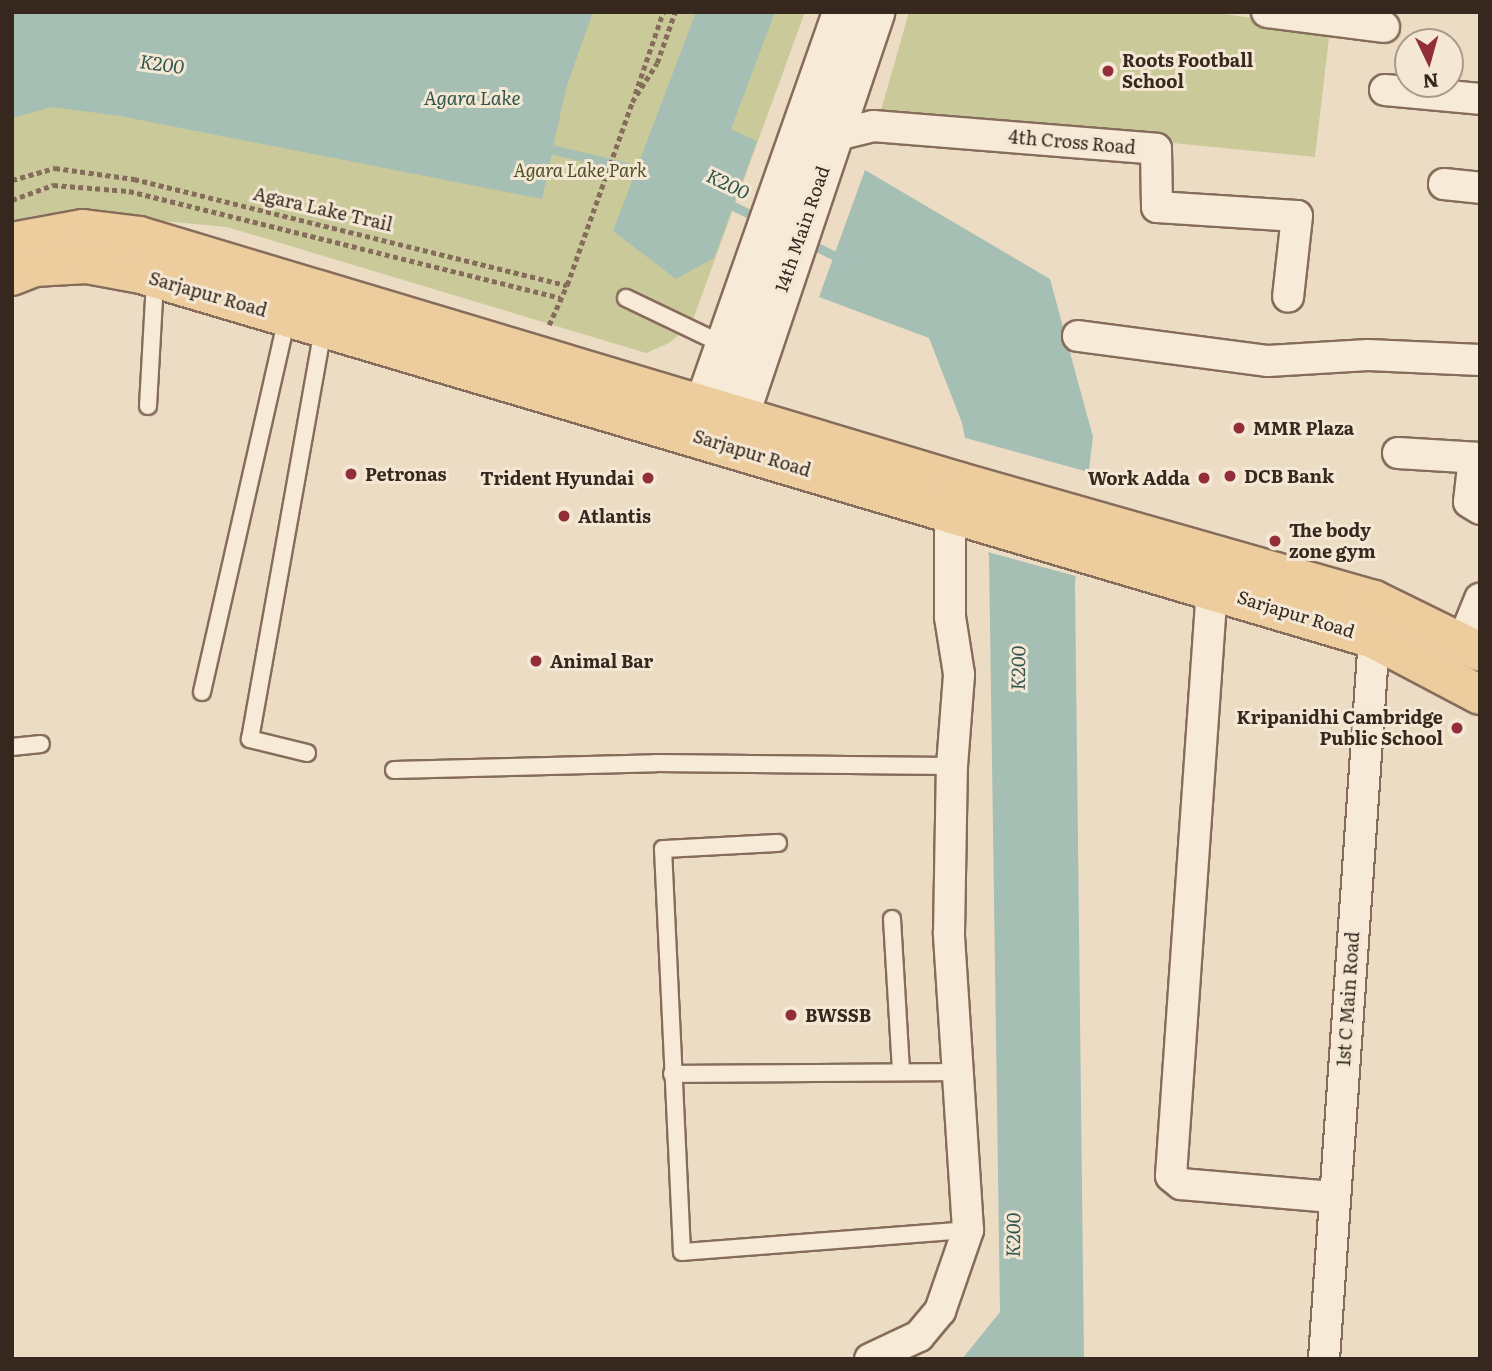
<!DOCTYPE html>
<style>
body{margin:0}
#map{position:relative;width:1492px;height:1371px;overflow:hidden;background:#ecdcc4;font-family:Literata,serif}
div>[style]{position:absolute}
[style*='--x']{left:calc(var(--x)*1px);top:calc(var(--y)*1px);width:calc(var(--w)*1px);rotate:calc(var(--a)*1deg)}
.green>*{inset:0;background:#c9c999}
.water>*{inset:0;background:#a6bfb5}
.pier>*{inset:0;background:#ecdcc4}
.stream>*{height:9px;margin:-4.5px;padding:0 4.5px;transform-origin:4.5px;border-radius:4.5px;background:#a6bfb5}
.path>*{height:4.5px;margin-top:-2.25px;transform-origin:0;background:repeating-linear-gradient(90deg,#866d5b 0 5px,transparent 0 8.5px)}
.roads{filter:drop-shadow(2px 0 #866d5b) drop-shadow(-2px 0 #866d5b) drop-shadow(0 2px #866d5b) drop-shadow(0 -2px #866d5b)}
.service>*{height:16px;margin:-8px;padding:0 8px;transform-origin:8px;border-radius:8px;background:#f7ead7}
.minor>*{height:30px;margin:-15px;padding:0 15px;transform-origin:15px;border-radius:15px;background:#f7ead7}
.secondary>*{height:38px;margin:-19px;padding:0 19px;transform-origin:19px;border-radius:19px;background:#f7ead7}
.primary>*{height:38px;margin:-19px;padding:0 19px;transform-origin:19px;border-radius:19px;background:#edcc9e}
.dots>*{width:19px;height:19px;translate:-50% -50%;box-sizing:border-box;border:4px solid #f4e7d3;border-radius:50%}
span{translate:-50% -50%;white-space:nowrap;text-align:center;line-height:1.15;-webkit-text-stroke:6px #f4e7d3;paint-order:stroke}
.poi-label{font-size:18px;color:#36281f;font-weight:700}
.left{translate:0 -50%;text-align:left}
.right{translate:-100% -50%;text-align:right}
.street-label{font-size:18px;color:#36281f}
.park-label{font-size:18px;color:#4c5226;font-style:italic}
.water-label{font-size:19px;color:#2f554f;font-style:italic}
.frame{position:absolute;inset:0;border:14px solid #36281f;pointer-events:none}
.north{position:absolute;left:1394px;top:28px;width:70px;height:70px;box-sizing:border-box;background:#f4e7d3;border:2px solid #a89b8b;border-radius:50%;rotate:175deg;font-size:19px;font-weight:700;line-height:28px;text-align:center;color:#36281f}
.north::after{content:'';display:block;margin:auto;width:24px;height:32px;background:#922e3a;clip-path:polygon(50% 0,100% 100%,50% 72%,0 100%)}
</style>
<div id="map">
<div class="green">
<i style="clip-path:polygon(12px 12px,805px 12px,691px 325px,669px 343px,646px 353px,227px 227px,65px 212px,12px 223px)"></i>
<i style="clip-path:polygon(909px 12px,1210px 12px,1330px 29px,1315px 157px,880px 114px)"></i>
</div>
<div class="water">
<i style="clip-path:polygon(12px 12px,593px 12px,566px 88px,542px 199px,120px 116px,52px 107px,12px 118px)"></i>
<i style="clip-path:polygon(696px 12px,775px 12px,731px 129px,757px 141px,714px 258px,676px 279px,613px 231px)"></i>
<i style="clip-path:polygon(865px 170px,1050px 279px,1093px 437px,1075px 583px,1084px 1359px,962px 1359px,1000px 1312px,989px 556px,962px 423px,929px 338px,819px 297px)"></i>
</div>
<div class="pier">
<i style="clip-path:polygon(962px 437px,1092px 473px,1079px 577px,984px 551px)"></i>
</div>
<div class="stream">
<i style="--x:542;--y:147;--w:109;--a:13.3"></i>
<i style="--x:725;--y:202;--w:39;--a:26"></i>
<i style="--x:807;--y:242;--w:42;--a:26.6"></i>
</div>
<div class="path">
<i style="--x:635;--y:94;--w:87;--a:-71.1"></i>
<i style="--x:12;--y:180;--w:45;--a:-15.6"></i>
<i style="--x:55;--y:168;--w:80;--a:7.9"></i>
<i style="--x:134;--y:179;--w:446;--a:13.8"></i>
<i style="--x:567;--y:285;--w:194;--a:-70.4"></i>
<i style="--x:632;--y:102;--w:46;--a:-57.3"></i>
<i style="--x:657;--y:63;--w:54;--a:-70.6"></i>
<i style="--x:12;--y:200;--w:44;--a:-20.1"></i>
<i style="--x:53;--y:185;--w:76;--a:4.5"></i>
<i style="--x:129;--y:191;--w:444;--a:13.9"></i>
<i style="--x:549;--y:325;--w:44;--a:-65.8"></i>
</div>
<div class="roads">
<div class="service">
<i style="--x:626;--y:298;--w:109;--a:25.6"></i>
<i style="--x:148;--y:406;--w:127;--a:-86.8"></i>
<i style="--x:202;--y:692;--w:385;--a:-77.2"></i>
<i style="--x:12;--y:747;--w:29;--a:-6"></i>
<i style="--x:307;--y:753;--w:59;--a:-166.2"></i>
<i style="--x:250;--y:739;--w:417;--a:-79.9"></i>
<i style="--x:394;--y:770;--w:262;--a:-1.5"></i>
<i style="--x:656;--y:763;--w:296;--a:0.6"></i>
<i style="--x:778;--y:843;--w:115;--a:177"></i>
<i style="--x:663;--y:849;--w:403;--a:87.3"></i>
<i style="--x:682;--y:1252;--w:287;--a:-4.4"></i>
<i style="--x:892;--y:919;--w:152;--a:86.6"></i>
<i style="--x:672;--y:1074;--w:287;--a:-0.4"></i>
</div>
<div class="minor">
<i style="--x:1267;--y:12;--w:118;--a:7.3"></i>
<i style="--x:1385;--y:90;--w:95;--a:5.4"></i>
<i style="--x:833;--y:136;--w:41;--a:-14"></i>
<i style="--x:873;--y:126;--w:284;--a:4.6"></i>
<i style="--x:1156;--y:149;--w:58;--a:89"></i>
<i style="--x:1157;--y:207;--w:140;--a:3.7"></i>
<i style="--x:1297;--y:216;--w:81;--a:96.3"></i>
<i style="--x:1444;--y:184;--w:36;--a:6"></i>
<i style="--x:1078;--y:336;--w:192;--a:7.5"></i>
<i style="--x:1268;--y:361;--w:100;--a:-3.4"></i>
<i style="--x:1368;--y:355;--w:112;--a:2.6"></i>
<i style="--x:1398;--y:453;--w:82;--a:3.5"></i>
<i style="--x:1474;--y:458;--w:44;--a:96.5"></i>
<i style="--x:1469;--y:502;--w:13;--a:32"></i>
<i style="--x:1212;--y:588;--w:589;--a:93.99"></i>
<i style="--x:1171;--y:1176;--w:13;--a:39"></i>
<i style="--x:1181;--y:1184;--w:154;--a:4.9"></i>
<i style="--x:1462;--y:643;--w:48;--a:-67.8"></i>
<i style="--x:870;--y:1359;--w:54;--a:-25.1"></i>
<i style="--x:919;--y:1336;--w:33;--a:-50"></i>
<i style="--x:940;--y:1311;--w:86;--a:-70.9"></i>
<i style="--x:968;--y:1230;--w:298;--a:-93.7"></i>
<i style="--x:949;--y:933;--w:167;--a:-89"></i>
<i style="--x:952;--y:766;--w:92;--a:-85.6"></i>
<i style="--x:959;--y:674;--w:58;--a:-99"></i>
<i style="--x:950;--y:617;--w:105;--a:-90"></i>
<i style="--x:1324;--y:1359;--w:722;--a:-86.03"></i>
</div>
<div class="secondary">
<i style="--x:693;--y:436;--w:449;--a:-70.6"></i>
<i style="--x:729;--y:447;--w:459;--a:-71.4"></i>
</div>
<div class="primary">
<i style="--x:12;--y:242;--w:72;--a:-10.4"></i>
<i style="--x:83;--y:229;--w:56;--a:7.1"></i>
<i style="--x:139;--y:236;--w:857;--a:16.68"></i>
<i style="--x:960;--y:482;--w:430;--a:15.9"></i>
<i style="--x:1374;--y:600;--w:118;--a:26.1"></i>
<i style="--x:12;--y:276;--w:24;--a:-22"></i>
<i style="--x:34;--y:267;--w:53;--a:-3.2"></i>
<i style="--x:87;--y:264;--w:55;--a:10.5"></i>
<i style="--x:141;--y:274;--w:1286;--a:16.49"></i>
<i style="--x:1374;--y:639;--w:120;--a:27.8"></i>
</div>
</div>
<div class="dots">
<i style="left:1108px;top:71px;background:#922e3a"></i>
<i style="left:1239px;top:428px;background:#922e3a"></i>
<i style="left:351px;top:474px;background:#922e3a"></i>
<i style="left:1230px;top:476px;background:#922e3a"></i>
<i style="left:648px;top:478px;background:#922e3a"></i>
<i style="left:1204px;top:478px;background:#922e3a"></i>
<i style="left:564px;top:516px;background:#922e3a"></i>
<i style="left:1275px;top:541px;background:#922e3a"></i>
<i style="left:536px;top:661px;background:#922e3a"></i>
<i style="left:1457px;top:728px;background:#922e3a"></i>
<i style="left:791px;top:1015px;background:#922e3a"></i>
</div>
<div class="poi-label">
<span class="left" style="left:1122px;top:71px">Roots Football<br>School</span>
<span class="left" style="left:1253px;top:428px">MMR Plaza</span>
<span class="left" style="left:365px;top:474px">Petronas</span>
<span class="left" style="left:1244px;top:476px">DCB Bank</span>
<span class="right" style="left:634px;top:478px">Trident Hyundai</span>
<span class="right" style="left:1190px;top:478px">Work Adda</span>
<span class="left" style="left:578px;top:516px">Atlantis</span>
<span class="left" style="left:1289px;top:541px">The body<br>zone gym</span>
<span class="left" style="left:550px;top:661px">Animal Bar</span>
<span class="right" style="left:1443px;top:728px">Kripanidhi Cambridge<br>Public School</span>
<span class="left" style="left:805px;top:1015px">BWSSB</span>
</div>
<div class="street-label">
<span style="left:1072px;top:142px;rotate:5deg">4th Cross Road</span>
<span style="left:323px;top:209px;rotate:13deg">Agara Lake Trail</span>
<span style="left:802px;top:229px;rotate:-71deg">14th Main Road</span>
<span style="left:208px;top:294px;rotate:16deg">Sarjapur Road</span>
<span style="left:752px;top:453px;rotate:17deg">Sarjapur Road</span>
<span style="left:1296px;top:614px;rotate:17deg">Sarjapur Road</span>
<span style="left:1348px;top:999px;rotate:-86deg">1st C Main Road</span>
</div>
<div class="park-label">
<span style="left:580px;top:170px">Agara Lake Park</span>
</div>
<div class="water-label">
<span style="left:162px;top:64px;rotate:8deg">K200</span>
<span style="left:472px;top:98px">Agara Lake</span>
<span style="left:728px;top:184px;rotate:26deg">K200</span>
<span style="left:1018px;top:668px;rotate:-89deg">K200</span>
<span style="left:1013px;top:1235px;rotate:-89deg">K200</span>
</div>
<div class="frame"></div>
<div class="north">N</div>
</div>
